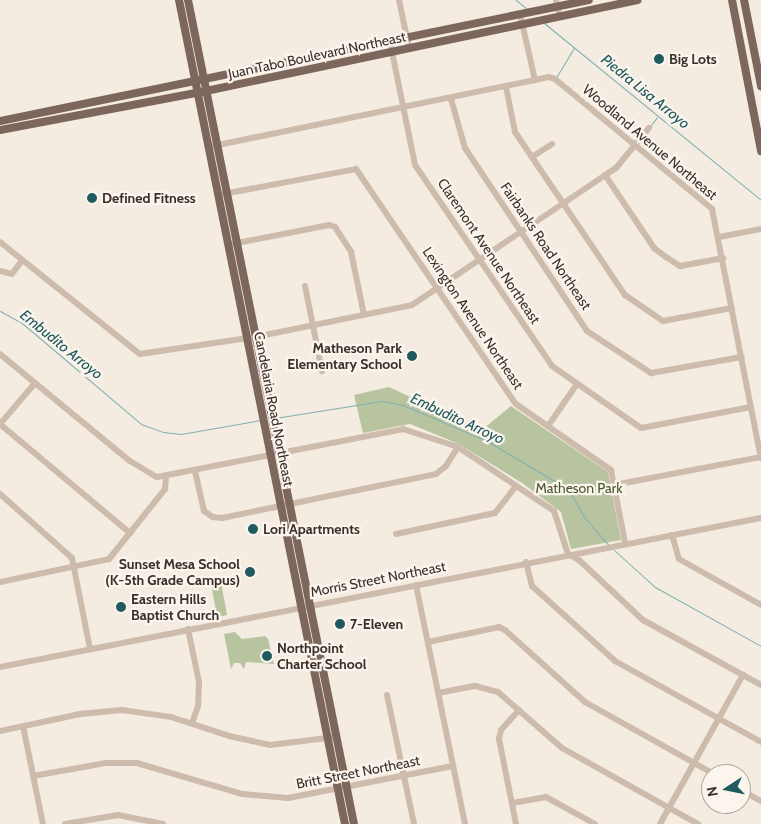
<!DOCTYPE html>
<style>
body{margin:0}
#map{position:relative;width:761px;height:824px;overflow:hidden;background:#f4ebe1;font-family:Cabin,sans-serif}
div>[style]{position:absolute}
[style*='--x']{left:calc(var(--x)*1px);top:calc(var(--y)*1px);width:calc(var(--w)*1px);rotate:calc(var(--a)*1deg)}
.green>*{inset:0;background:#b8c4a0}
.stream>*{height:1px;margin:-0.5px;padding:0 0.5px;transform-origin:0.5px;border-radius:0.5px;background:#7fb0b2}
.minor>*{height:6px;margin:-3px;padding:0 3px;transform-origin:3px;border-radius:3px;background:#cdbbac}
.major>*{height:8px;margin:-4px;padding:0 4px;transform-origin:4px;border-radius:4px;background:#7d675c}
.dots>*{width:14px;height:14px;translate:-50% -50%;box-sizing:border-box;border:2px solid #fbf5ee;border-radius:50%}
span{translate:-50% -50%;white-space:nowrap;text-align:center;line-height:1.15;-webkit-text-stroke:4.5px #fbf5ee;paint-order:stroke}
.street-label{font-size:14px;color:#3b302b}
.poi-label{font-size:14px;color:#3b302b;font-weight:700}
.left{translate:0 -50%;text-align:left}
.right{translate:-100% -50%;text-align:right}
.park-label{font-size:14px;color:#4a5a2e}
.water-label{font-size:15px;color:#1f5a5e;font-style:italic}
.north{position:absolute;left:701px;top:764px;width:50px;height:50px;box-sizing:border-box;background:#fbf5ee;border:1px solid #aea6a0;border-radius:50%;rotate:259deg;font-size:14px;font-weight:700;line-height:20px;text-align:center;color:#3b302b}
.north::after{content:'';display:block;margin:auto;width:18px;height:22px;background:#1f5a5e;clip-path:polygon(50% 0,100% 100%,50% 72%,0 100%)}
</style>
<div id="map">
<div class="green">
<i style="clip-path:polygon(389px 387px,482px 430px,511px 406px,608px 472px,621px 540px,571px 549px,561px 512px,522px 483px,459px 444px,410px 424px,363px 433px,354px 395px)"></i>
<i style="clip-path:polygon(221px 582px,227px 615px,217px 617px,211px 584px)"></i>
<i style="clip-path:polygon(235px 632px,242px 639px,265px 636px,268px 639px,274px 664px,246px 662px,244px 669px,240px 663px,234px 663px,231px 669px,224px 634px)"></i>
</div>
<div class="stream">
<i style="--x:516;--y:0;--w:14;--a:39"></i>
<i style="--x:544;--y:23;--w:280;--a:39.2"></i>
<i style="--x:557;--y:76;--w:33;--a:-59"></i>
<i style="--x:650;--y:126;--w:11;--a:-52"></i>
<i style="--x:0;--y:311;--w:25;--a:29"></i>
<i style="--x:22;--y:323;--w:156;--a:40.3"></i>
<i style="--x:141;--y:424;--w:23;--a:20"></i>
<i style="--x:163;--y:432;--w:18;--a:6"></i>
<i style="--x:181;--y:434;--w:81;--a:-9.9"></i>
<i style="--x:275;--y:418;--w:108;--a:-9"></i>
<i style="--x:382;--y:401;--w:21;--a:11"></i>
<i style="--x:403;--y:405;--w:91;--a:23.2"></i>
<i style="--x:487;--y:441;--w:94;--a:30.7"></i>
<i style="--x:568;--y:489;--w:34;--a:60"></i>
<i style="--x:585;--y:518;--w:37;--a:49"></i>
<i style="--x:614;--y:550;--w:55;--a:42.1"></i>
<i style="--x:655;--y:587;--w:121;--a:29.1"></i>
</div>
<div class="minor">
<i style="--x:399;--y:0;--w:49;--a:78.2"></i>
<i style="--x:556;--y:0;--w:17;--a:77"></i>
<i style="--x:520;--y:14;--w:68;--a:77.2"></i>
<i style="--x:390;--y:42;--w:126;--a:78.5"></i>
<i style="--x:415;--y:165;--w:243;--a:55.7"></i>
<i style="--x:552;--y:366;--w:108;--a:34.9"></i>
<i style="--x:641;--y:428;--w:112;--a:-10.8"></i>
<i style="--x:506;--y:87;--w:46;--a:78.7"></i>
<i style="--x:515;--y:132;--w:197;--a:56"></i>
<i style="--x:625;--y:295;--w:46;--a:34.4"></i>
<i style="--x:663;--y:321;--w:70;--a:-10.7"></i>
<i style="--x:451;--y:99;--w:51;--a:74.1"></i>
<i style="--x:465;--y:148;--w:220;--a:56.3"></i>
<i style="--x:587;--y:331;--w:77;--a:33.3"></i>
<i style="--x:651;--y:373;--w:92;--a:-10"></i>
<i style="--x:213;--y:146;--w:343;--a:-11.6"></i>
<i style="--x:549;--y:77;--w:6;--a:18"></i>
<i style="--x:555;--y:79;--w:204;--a:39.6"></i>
<i style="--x:712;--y:209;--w:254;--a:78.9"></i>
<i style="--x:532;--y:157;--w:24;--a:-33"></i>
<i style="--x:605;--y:175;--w:88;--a:56.1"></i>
<i style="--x:654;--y:248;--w:15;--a:37"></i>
<i style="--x:666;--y:257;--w:17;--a:33"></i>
<i style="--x:680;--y:266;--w:44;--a:-10.5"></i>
<i style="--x:223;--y:194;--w:135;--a:-10.6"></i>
<i style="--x:356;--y:169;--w:284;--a:55.8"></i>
<i style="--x:516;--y:404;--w:116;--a:34.8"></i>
<i style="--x:611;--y:470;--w:74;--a:79.1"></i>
<i style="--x:719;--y:237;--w:43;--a:-10.8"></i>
<i style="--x:0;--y:242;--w:179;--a:38.7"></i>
<i style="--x:140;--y:354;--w:116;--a:-8.4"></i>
<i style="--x:255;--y:337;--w:160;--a:-11.5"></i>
<i style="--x:412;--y:305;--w:246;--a:-33.9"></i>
<i style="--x:616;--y:168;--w:52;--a:-50.5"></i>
<i style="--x:232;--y:244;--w:99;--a:-11.1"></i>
<i style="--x:329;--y:225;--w:6;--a:18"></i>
<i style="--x:335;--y:227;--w:30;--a:57"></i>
<i style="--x:351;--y:252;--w:64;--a:78.3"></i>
<i style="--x:0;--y:271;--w:12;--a:14"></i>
<i style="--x:12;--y:274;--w:17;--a:-54"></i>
<i style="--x:305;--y:286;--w:87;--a:78.7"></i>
<i style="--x:0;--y:354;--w:168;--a:39.5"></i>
<i style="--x:130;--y:461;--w:31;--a:31"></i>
<i style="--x:157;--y:477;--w:251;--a:-11"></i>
<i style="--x:403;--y:429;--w:58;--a:18.1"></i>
<i style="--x:458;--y:447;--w:115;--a:33.7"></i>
<i style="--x:554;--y:511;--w:45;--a:72"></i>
<i style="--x:568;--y:554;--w:13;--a:29"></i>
<i style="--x:579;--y:560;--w:88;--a:43.2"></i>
<i style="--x:643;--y:620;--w:135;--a:28.8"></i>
<i style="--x:0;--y:424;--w:170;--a:40"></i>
<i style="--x:0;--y:424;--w:54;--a:-49.5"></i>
<i style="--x:548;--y:426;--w:51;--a:-55.4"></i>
<i style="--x:195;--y:471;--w:41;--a:77.3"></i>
<i style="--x:204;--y:511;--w:11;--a:34"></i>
<i style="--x:213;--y:517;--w:9;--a:6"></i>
<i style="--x:222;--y:518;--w:218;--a:-11.6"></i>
<i style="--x:436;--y:474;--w:13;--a:-39"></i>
<i style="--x:446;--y:466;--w:22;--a:-58"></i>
<i style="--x:614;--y:485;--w:150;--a:-10.8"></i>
<i style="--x:0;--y:494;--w:96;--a:41.6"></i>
<i style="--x:72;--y:558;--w:93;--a:78.8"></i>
<i style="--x:396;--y:534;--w:101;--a:-12"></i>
<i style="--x:495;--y:513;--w:34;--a:-52"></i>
<i style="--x:672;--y:535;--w:25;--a:74"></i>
<i style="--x:679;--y:559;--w:94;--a:29.3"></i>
<i style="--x:526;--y:562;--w:25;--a:76"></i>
<i style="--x:532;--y:586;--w:112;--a:42.1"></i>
<i style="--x:615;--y:661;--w:167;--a:29"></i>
<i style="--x:0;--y:582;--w:111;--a:-11.9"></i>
<i style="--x:109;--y:559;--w:90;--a:-51.3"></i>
<i style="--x:165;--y:489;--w:12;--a:-85"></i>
<i style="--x:416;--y:585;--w:244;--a:78.4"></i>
<i style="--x:188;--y:629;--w:54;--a:78.3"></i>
<i style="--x:199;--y:682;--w:24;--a:92"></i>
<i style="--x:198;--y:706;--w:18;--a:109"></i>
<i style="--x:428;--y:642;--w:73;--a:-11.9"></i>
<i style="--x:499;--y:627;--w:7;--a:27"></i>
<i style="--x:505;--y:630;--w:108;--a:42"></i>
<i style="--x:585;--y:702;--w:148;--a:29.2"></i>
<i style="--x:0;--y:667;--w:775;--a:-11.08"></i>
<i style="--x:438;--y:693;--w:38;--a:-11"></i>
<i style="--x:475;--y:686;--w:24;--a:15"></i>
<i style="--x:498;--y:692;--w:85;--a:41.2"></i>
<i style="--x:562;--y:748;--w:156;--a:29.2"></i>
<i style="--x:387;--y:695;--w:132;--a:78.2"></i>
<i style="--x:23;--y:726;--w:100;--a:78.5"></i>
<i style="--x:0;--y:731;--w:82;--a:-12"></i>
<i style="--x:80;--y:714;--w:42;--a:-5.4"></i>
<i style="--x:122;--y:710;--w:49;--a:8.1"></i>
<i style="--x:171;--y:717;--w:61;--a:18.1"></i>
<i style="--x:229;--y:736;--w:42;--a:12.4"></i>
<i style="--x:270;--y:745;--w:66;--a:-6.9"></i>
<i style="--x:33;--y:776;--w:74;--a:-10.1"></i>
<i style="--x:106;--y:763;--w:31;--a:0"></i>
<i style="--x:137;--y:763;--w:109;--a:16.4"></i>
<i style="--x:242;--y:794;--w:46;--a:5"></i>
<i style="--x:288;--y:798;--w:168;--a:-11"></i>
<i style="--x:741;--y:790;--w:23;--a:29"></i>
<i style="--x:512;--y:803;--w:35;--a:-10"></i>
<i style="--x:546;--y:797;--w:56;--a:28.9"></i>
<i style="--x:65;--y:824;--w:54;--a:-9.6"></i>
<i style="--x:118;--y:815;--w:46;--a:11.3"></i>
<i style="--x:516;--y:824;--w:87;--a:-101.3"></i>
<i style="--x:499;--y:739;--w:9;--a:-77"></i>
<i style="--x:501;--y:730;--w:27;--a:-48"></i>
<i style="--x:660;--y:824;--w:171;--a:-60.9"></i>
</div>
<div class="major">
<i style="--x:179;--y:0;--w:841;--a:78.61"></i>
<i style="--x:188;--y:0;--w:841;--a:78.61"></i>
<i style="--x:732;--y:0;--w:154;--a:79.1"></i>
<i style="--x:744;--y:0;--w:88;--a:78.8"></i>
<i style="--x:0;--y:121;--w:601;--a:-11.61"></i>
<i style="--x:0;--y:130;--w:210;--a:-10.7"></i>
<i style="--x:206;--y:91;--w:441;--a:-11.9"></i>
</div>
<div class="dots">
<i style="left:659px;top:59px;background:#1f5a5e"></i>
<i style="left:92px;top:198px;background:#1f5a5e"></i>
<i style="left:412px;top:356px;background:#1f5a5e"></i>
<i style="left:253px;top:529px;background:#1f5a5e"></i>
<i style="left:250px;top:572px;background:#1f5a5e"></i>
<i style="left:121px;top:607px;background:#1f5a5e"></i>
<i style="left:340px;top:624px;background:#1f5a5e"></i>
<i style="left:267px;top:656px;background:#1f5a5e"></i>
</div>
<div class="street-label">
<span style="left:317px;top:55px;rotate:-12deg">Juan Tabo Boulevard Northeast</span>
<span style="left:650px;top:142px;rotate:40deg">Woodland Avenue Northeast</span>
<span style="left:546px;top:246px;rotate:56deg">Fairbanks Road Northeast</span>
<span style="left:489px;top:251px;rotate:56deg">Claremont Avenue Northeast</span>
<span style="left:473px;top:318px;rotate:56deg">Lexington Avenue Northeast</span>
<span style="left:274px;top:409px;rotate:79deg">Candelaria Road Northeast</span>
<span style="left:378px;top:579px;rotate:-11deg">Morris Street Northeast</span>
<span style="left:358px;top:772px;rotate:-11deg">Britt Street Northeast</span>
</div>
<div class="poi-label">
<span class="left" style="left:669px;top:59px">Big Lots</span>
<span class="left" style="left:102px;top:198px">Defined Fitness</span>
<span class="right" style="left:402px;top:356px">Matheson Park<br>Elementary School</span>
<span class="left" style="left:263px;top:529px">Lori Apartments</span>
<span class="right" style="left:240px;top:572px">Sunset Mesa School<br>(K-5th Grade Campus)</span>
<span class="left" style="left:131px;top:607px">Eastern Hills<br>Baptist Church</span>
<span class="left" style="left:350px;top:624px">7-Eleven</span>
<span class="left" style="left:277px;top:656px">Northpoint<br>Charter School</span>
</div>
<div class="park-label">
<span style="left:579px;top:488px">Matheson Park</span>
</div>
<div class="water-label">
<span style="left:645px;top:92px;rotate:39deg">Piedra Lisa Arroyo</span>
<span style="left:61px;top:345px;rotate:39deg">Embudito Arroyo</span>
<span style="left:457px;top:419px;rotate:25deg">Embudito Arroyo</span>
</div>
<div class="north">N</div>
</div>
